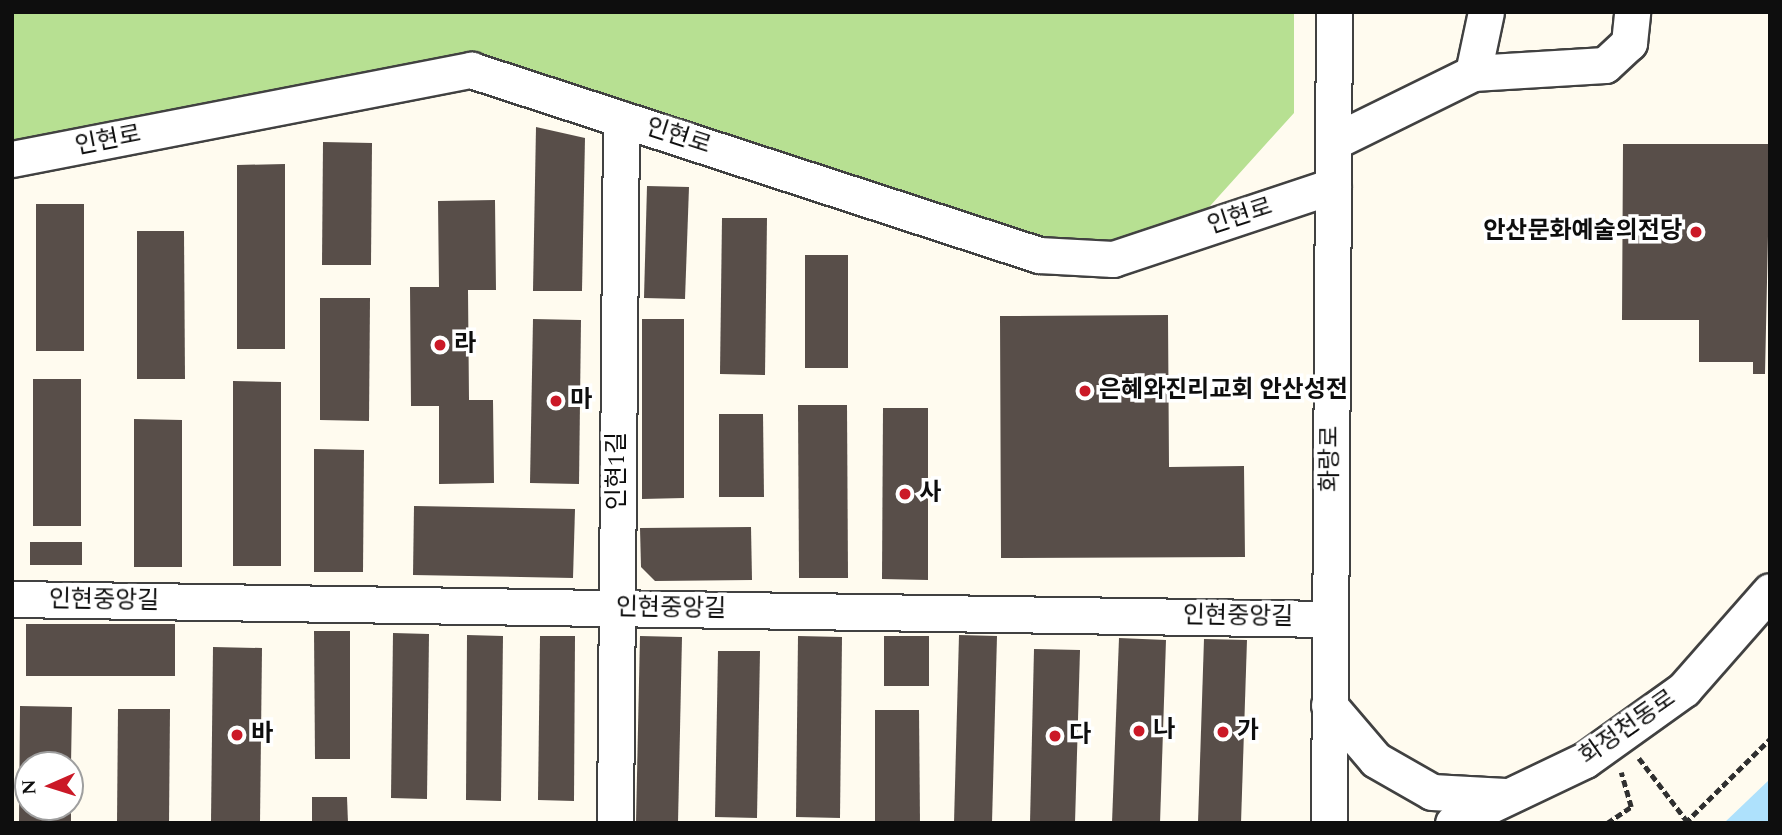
<!DOCTYPE html>
<meta charset="utf-8">
<style>
body{margin:0}
#map{position:relative;width:1782px;height:835px;overflow:hidden;background:#fffbef;font-family:Spectral,"Noto Sans KR",serif}
div>[style]{position:absolute}
[style*='--x']{left:calc(var(--x)*1px);top:calc(var(--y)*1px);width:calc(var(--w)*1px);rotate:calc(var(--a)*1deg)}
.forest>*{inset:0;background:#b7e092}
.water>*{inset:0;background:#aee1fc}
.building>*{inset:0;background:#584e49}
.path>*{height:4.5px;margin-top:-2.25px;transform-origin:0;background:repeating-linear-gradient(90deg,#303030 0 7px,transparent 0 10.5px)}
.roads{filter:drop-shadow(2px 0 #414141) drop-shadow(-2px 0 #414141) drop-shadow(0 2px #414141) drop-shadow(0 -2px #414141)}
.minor>*{height:35px;margin:-17.5px;padding:0 17.5px;transform-origin:17.5px;border-radius:17.5px;background:#fff}
.dots>*{width:19px;height:19px;translate:-50% -50%;box-sizing:border-box;border:4px solid #fff;border-radius:50%}
span{translate:-50% -50%;white-space:nowrap;text-align:center;line-height:1.15;-webkit-text-stroke:7px #fff;paint-order:stroke}
.street-label{font-size:24px;color:#0e0e0e}
.poi-label{font-size:24px;color:#0e0e0e;font-weight:700}
.right{translate:-100% -50%;text-align:right}
.left{translate:0 -50%;text-align:left}
.frame{position:absolute;inset:0;border:14px solid #0e0e0e;pointer-events:none}
.north{position:absolute;left:14px;top:751px;width:70px;height:70px;box-sizing:border-box;background:#fff;border:2px solid #9f9f9f;border-radius:50%;rotate:267deg;font-size:19px;font-weight:700;line-height:28px;text-align:center;color:#0e0e0e}
.north::after{content:'';display:block;margin:auto;width:24px;height:32px;background:#cb1927;clip-path:polygon(50% 0,100% 100%,50% 72%,0 100%)}
</style>
<div id="map">
<div class="forest">
<i style="clip-path:polygon(12px 12px,1294px 12px,1294px 113px,1192px 226px,1061px 273px,478px 83px,12px 166px)"></i>
</div>
<div class="water">
<i style="clip-path:polygon(1770px 779px,1770px 823px,1724px 823px)"></i>
</div>
<div class="building">
<i style="clip-path:polygon(536px 127px,585px 138px,582px 291px,533px 291px)"></i>
<i style="clip-path:polygon(323px 142px,372px 143px,371px 265px,322px 265px)"></i>
<i style="clip-path:polygon(1623px 144px,1770px 144px,1765px 374px,1753px 374px,1753px 362px,1699px 362px,1699px 320px,1622px 320px)"></i>
<i style="clip-path:polygon(285px 164px,285px 349px,237px 349px,237px 165px)"></i>
<i style="clip-path:polygon(647px 186px,689px 187px,685px 299px,644px 298px)"></i>
<i style="clip-path:polygon(495px 200px,496px 290px,468px 290px,469px 400px,493px 400px,494px 483px,439px 484px,439px 406px,411px 406px,410px 287px,439px 287px,438px 201px)"></i>
<i style="clip-path:polygon(36px 204px,84px 204px,84px 351px,36px 351px)"></i>
<i style="clip-path:polygon(722px 218px,767px 218px,765px 375px,720px 374px)"></i>
<i style="clip-path:polygon(137px 231px,184px 231px,185px 379px,137px 379px)"></i>
<i style="clip-path:polygon(805px 255px,848px 255px,848px 368px,805px 368px)"></i>
<i style="clip-path:polygon(320px 298px,370px 298px,369px 421px,320px 420px)"></i>
<i style="clip-path:polygon(1168px 315px,1169px 467px,1244px 466px,1245px 557px,1001px 558px,1000px 316px)"></i>
<i style="clip-path:polygon(533px 319px,581px 320px,579px 484px,530px 483px)"></i>
<i style="clip-path:polygon(642px 319px,684px 319px,684px 498px,642px 499px)"></i>
<i style="clip-path:polygon(33px 379px,81px 379px,81px 526px,33px 526px)"></i>
<i style="clip-path:polygon(233px 381px,281px 382px,281px 566px,233px 566px)"></i>
<i style="clip-path:polygon(798px 405px,847px 405px,848px 578px,799px 578px)"></i>
<i style="clip-path:polygon(883px 408px,928px 408px,928px 580px,882px 579px)"></i>
<i style="clip-path:polygon(719px 414px,763px 414px,764px 497px,719px 497px)"></i>
<i style="clip-path:polygon(134px 419px,182px 420px,182px 567px,134px 567px)"></i>
<i style="clip-path:polygon(314px 449px,364px 450px,363px 572px,314px 572px)"></i>
<i style="clip-path:polygon(414px 506px,575px 509px,573px 578px,413px 575px)"></i>
<i style="clip-path:polygon(751px 527px,752px 580px,655px 581px,641px 567px,640px 528px)"></i>
<i style="clip-path:polygon(30px 542px,82px 542px,82px 565px,30px 565px)"></i>
<i style="clip-path:polygon(26px 624px,175px 624px,175px 676px,26px 676px)"></i>
<i style="clip-path:polygon(314px 631px,350px 631px,350px 759px,315px 759px)"></i>
<i style="clip-path:polygon(393px 633px,429px 634px,427px 799px,391px 798px)"></i>
<i style="clip-path:polygon(467px 635px,503px 636px,501px 801px,466px 800px)"></i>
<i style="clip-path:polygon(959px 635px,997px 636px,992px 823px,954px 823px)"></i>
<i style="clip-path:polygon(540px 636px,575px 636px,574px 801px,538px 800px)"></i>
<i style="clip-path:polygon(640px 636px,682px 637px,678px 823px,636px 822px)"></i>
<i style="clip-path:polygon(798px 636px,842px 637px,840px 818px,796px 817px)"></i>
<i style="clip-path:polygon(884px 636px,929px 636px,929px 686px,884px 686px)"></i>
<i style="clip-path:polygon(1119px 638px,1166px 640px,1160px 823px,1112px 823px)"></i>
<i style="clip-path:polygon(1204px 639px,1247px 640px,1241px 823px,1198px 823px)"></i>
<i style="clip-path:polygon(213px 647px,262px 648px,260px 823px,211px 823px)"></i>
<i style="clip-path:polygon(1034px 649px,1080px 650px,1075px 823px,1030px 823px)"></i>
<i style="clip-path:polygon(718px 651px,760px 651px,757px 818px,715px 817px)"></i>
<i style="clip-path:polygon(20px 706px,72px 707px,71px 765px,28px 765px,28px 807px,71px 807px,71px 823px,19px 823px)"></i>
<i style="clip-path:polygon(118px 709px,170px 709px,169px 823px,117px 823px)"></i>
<i style="clip-path:polygon(875px 710px,919px 710px,920px 823px,875px 823px)"></i>
<i style="clip-path:polygon(312px 797px,347px 797px,348px 823px,312px 823px)"></i>
</div>
<div class="path">
<i style="--x:1639;--y:758;--w:79;--a:52.7"></i>
<i style="--x:1607;--y:823;--w:29;--a:-34"></i>
<i style="--x:1631;--y:807;--w:36;--a:-106"></i>
<i style="--x:1685;--y:823;--w:120;--a:-44.7"></i>
</div>
<div class="roads">
<div class="minor">
<i style="--x:1473;--y:73;--w:62;--a:-78"></i>
<i style="--x:1333;--y:142;--w:156;--a:-26.2"></i>
<i style="--x:1473;--y:73;--w:132;--a:-3.5"></i>
<i style="--x:1605;--y:65;--w:33;--a:-43"></i>
<i style="--x:1629;--y:43;--w:31;--a:-84"></i>
<i style="--x:12;--y:159;--w:468;--a:-11"></i>
<i style="--x:471;--y:70;--w:597;--a:18.04"></i>
<i style="--x:1039;--y:255;--w:74;--a:3.1"></i>
<i style="--x:1113;--y:259;--w:232;--a:-18.4"></i>
<i style="--x:12;--y:599;--w:1318;--a:0.87"></i>
<i style="--x:1329;--y:705;--w:72;--a:49.5"></i>
<i style="--x:1376;--y:760;--w:64;--a:29.7"></i>
<i style="--x:1432;--y:792;--w:73;--a:3.1"></i>
<i style="--x:615;--y:823;--w:704;--a:-89.51"></i>
<i style="--x:1329;--y:823;--w:811;--a:-89.65"></i>
<i style="--x:1453;--y:823;--w:146;--a:-25.5"></i>
<i style="--x:1585;--y:760;--w:122;--a:-35.6"></i>
<i style="--x:1684;--y:689;--w:130;--a:-48.7"></i>
</div>
</div>
<div class="dots">
<i style="left:1696px;top:232px;background:#cb1927"></i>
<i style="left:440px;top:345px;background:#cb1927"></i>
<i style="left:1085px;top:391px;background:#cb1927"></i>
<i style="left:556px;top:401px;background:#cb1927"></i>
<i style="left:905px;top:494px;background:#cb1927"></i>
<i style="left:1139px;top:731px;background:#cb1927"></i>
<i style="left:1223px;top:732px;background:#cb1927"></i>
<i style="left:237px;top:735px;background:#cb1927"></i>
<i style="left:1055px;top:736px;background:#cb1927"></i>
</div>
<div class="street-label">
<span style="left:678px;top:137px;rotate:18deg">인현로</span>
<span style="left:108px;top:141px;rotate:-11deg">인현로</span>
<span style="left:1240px;top:217px;rotate:-18deg">인현로</span>
<span style="left:1331px;top:459px;rotate:-90deg">화랑로</span>
<span style="left:618px;top:471px;rotate:-90deg">인현1길</span>
<span style="left:104px;top:601px;rotate:1deg">인현중앙길</span>
<span style="left:671px;top:609px;rotate:1deg">인현중앙길</span>
<span style="left:1238px;top:617px;rotate:1deg">인현중앙길</span>
<span style="left:1628px;top:728px;rotate:-35deg">화정천동로</span>
</div>
<div class="poi-label">
<span class="right" style="left:1682px;top:232px">안산문화예술의전당</span>
<span class="left" style="left:454px;top:345px">라</span>
<span class="left" style="left:1099px;top:391px">은혜와진리교회 안산성전</span>
<span class="left" style="left:570px;top:401px">마</span>
<span class="left" style="left:919px;top:494px">사</span>
<span class="left" style="left:1153px;top:731px">나</span>
<span class="left" style="left:1237px;top:732px">가</span>
<span class="left" style="left:251px;top:735px">바</span>
<span class="left" style="left:1069px;top:736px">다</span>
</div>
<div class="frame"></div>
<div class="north">N</div>
</div>
